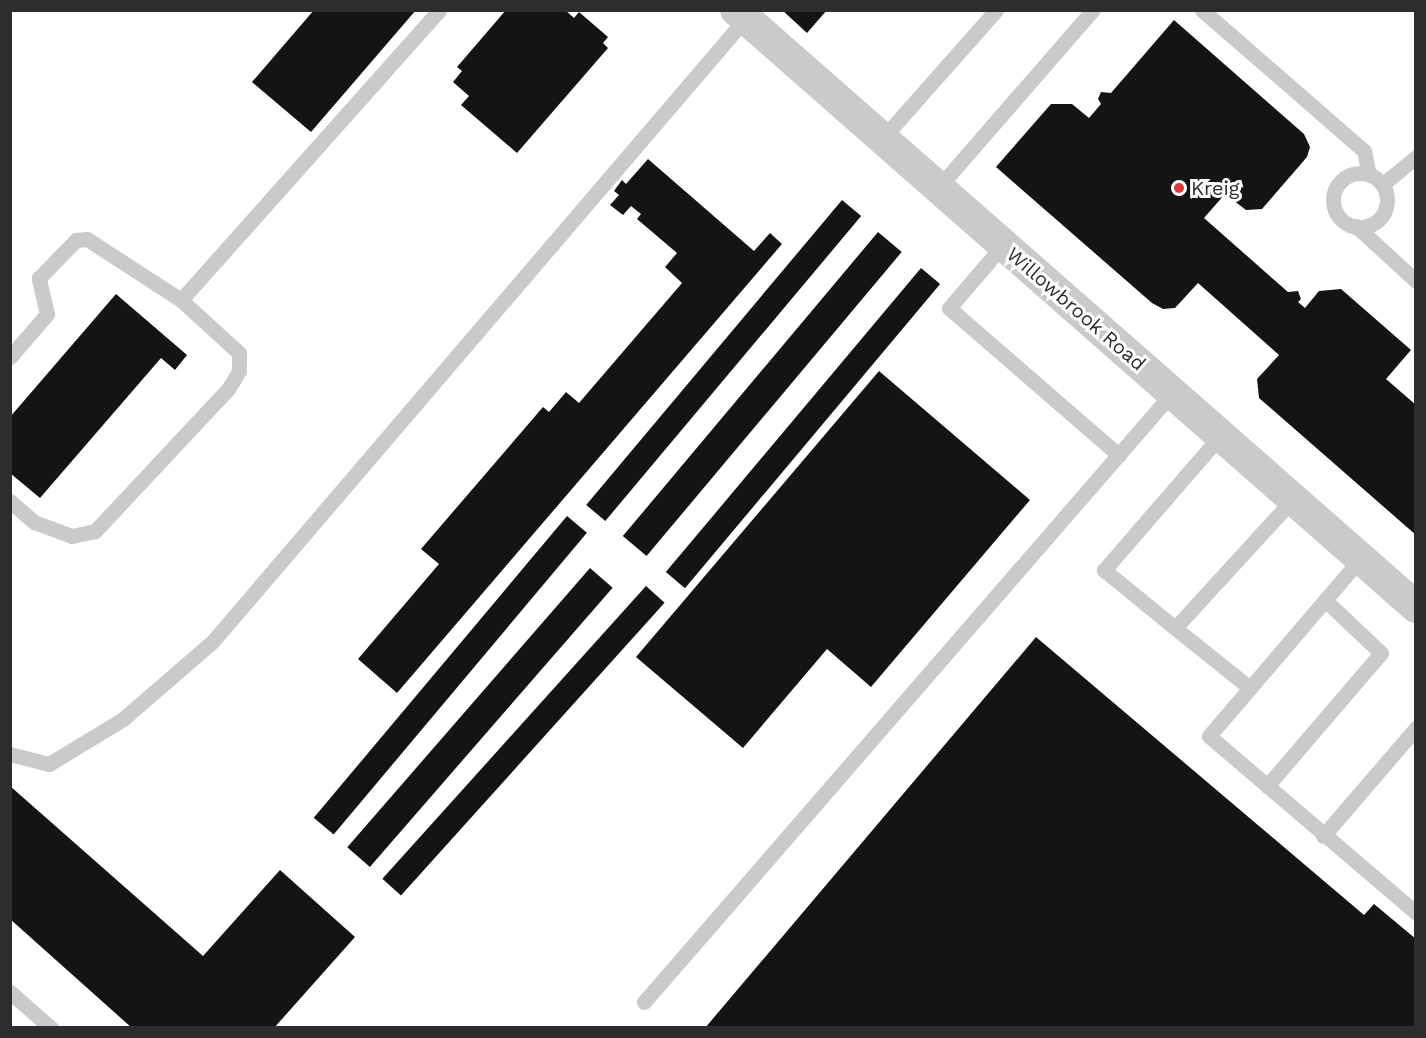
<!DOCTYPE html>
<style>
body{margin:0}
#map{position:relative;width:1426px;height:1038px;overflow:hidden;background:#fff;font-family:"Work Sans",sans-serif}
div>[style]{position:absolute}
.building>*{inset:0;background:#141414;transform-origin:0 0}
.lane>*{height:15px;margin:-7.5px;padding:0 7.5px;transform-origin:7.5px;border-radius:7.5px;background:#cacaca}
.lane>.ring{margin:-7.5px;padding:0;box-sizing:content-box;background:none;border:15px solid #cacaca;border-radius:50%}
.street>*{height:32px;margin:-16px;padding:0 16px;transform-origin:16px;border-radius:16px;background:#cacaca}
.dots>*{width:16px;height:16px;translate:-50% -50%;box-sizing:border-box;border:3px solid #fff;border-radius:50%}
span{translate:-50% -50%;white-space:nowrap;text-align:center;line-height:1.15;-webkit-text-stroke:6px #fff;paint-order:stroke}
.poi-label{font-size:20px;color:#2d2d2d}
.left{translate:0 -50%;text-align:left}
.street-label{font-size:20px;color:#2d2d2d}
.frame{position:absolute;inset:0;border:12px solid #2d2d2d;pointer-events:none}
</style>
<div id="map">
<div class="building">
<i style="clip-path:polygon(314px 10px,416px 10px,311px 132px,252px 82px)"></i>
<i style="clip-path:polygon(506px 10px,565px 10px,574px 18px,579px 12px,608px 37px,603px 43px,608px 48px,517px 153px,461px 105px,469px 96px,453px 82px,462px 71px,457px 67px)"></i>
<i style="clip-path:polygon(782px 10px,827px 10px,807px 33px)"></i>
<i style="clip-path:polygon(1174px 20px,1304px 134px,1310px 147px,1307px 157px,1262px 209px,1246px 210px,1225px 194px,1204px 218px,1288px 292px,1298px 291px,1301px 299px,1298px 302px,1305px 308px,1319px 291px,1341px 289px,1411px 350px,1386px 379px,1416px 405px,1416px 535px,1259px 398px,1257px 379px,1279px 355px,1198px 283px,1175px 308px,1163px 309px,1152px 303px,996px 167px,1051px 104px,1072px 104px,1089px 118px,1101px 104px,1098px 99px,1101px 92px,1111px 93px)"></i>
<i style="clip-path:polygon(648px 159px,754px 251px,770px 233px,782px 244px,397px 693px,358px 659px,439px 564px,421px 549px,543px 407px,549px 412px,566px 392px,579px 403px,682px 283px,665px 267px,677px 253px,637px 219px,641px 214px,631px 206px,623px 215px,610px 205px,619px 195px,614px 191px,622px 180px,626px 184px)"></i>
<i style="left:842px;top:200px;width:25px;height:398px;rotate:40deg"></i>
<i style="left:878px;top:232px;width:31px;height:397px;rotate:40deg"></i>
<i style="left:921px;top:268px;width:25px;height:397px;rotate:40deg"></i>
<i style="clip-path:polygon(116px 294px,187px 355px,175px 370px,161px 358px,40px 498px,10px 473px,10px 417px)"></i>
<i style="clip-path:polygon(879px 371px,1030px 500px,871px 687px,827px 649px,743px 748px,636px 657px)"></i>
<i style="left:567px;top:516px;width:26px;height:394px;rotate:40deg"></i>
<i style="left:590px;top:568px;width:30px;height:370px;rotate:41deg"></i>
<i style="left:646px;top:586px;width:25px;height:394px;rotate:42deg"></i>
<i style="clip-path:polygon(1036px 637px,1364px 915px,1374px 904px,1416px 939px,1416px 1028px,705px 1028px)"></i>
<i style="clip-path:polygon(10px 786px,203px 956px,280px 870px,355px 937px,274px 1028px,132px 1028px,10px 919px)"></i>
</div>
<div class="lane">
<i style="left:1202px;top:10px;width:215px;rotate:41deg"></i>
<i style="left:1364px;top:151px;width:24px;rotate:78deg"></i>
<i style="left:882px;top:139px;width:172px;rotate:-48.5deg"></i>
<i class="ring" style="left:1333px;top:173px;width:39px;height:39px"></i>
<i style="left:1383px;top:184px;width:43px;rotate:-39.3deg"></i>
<i style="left:938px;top:188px;width:236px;rotate:-49deg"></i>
<i style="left:1356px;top:226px;width:81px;rotate:42.5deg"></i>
<i style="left:1003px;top:245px;width:83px;rotate:130.6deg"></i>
<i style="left:949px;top:308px;width:225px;rotate:40.9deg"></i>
<i style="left:181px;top:300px;width:388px;rotate:-48.3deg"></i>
<i style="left:10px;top:357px;width:57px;rotate:-49.3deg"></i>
<i style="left:47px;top:314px;width:37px;rotate:-103deg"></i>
<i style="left:39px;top:278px;width:53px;rotate:-45.8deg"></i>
<i style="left:76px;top:240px;width:11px;rotate:-5deg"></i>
<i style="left:87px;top:239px;width:112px;rotate:33deg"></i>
<i style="left:181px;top:300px;width:79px;rotate:42.4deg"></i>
<i style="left:239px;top:353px;width:18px;rotate:90deg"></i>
<i style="left:239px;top:371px;width:21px;rotate:121deg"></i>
<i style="left:228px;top:389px;width:195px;rotate:133.1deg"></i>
<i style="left:95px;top:531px;width:24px;rotate:168deg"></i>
<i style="left:72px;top:536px;width:40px;rotate:-159.8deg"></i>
<i style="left:34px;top:522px;width:32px;rotate:-139deg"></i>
<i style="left:1221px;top:435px;width:179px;rotate:130.9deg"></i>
<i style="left:1104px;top:570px;width:92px;rotate:39.2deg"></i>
<i style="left:1175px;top:628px;width:175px;rotate:-47.5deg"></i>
<i style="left:1361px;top:558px;width:234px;rotate:130.5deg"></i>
<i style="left:1209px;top:736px;width:272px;rotate:40.5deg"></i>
<i style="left:1175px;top:628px;width:96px;rotate:38.7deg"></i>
<i style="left:10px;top:754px;width:40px;rotate:14.4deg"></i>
<i style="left:49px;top:764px;width:87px;rotate:-31.3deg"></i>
<i style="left:123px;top:719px;width:119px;rotate:-40.9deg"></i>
<i style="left:213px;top:641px;width:818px;rotate:-49.46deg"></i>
<i style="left:1267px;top:786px;width:175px;rotate:-49.4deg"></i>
<i style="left:1381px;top:653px;width:77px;rotate:-136.6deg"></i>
<i style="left:1323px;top:836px;width:143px;rotate:-49.3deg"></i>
<i style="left:10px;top:992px;width:55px;rotate:41.3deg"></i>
<i style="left:644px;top:1002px;width:806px;rotate:-49.07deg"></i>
</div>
<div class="street">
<i style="left:736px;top:10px;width:905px;rotate:41.28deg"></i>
</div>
<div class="dots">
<i style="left:1179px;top:188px;background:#da393e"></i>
</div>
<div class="poi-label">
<span class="left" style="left:1191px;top:188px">Kreig</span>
</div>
<div class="street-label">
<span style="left:1076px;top:309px;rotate:41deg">Willowbrook Road</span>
</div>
<div class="frame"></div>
</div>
